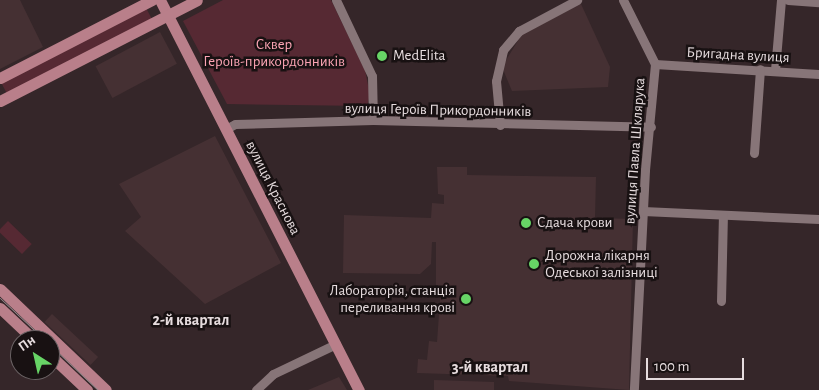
<!DOCTYPE html>
<meta charset="utf-8">
<style>
body{margin:0}
#map{position:relative;width:819px;height:390px;overflow:hidden;background:#352629;font-family:"Alegreya Sans",sans-serif}
div>[style]{position:absolute}
.built>*{inset:0;background:#453033;transform-origin:0 0}
.green>*{inset:0;background:#562933;transform-origin:0 0}
.minor>*{height:9px;margin:-4.5px;padding:0 4.5px;transform-origin:4.5px;border-radius:4.5px;background:#877578}
.major>*{height:11px;margin:-5.5px;padding:0 5.5px;transform-origin:5.5px;border-radius:5.5px;background:#b97f8a}
.tram>*{height:1px;margin:-0.5px;padding:0 0.5px;transform-origin:0.5px;border-radius:0.5px;background:#998c8f}
.dots>*{width:14px;height:14px;translate:-50% -50%;box-sizing:border-box;border:2px solid #181112;border-radius:50%}
span{translate:-50% -50%;white-space:nowrap;text-align:center;line-height:1.15;-webkit-text-stroke:5px #181112;paint-order:stroke}
.park-label{font-size:15px;color:#fca4b4}
.street-label{font-size:15px;color:#e6dcde}
.poi-label{font-size:15px;color:#e6dcde}
.left{translate:0 -50%;text-align:left}
.right{translate:-100% -50%;text-align:right}
.neighbourhood-label{font-size:16px;color:#e6dcde;font-weight:700}
.north{position:absolute;left:10px;top:330px;width:50px;height:50px;box-sizing:border-box;background:#181112;border:1px solid #6a6264;border-radius:50%;rotate:325deg;font-size:14px;font-weight:700;line-height:20px;text-align:center;color:#e6dcde}
.north::after{content:'';display:block;margin:auto;width:18px;height:22px;background:#67d466;clip-path:polygon(50% 0,100% 100%,50% 72%,0 100%)}
.scale{position:absolute;left:646px;top:358px;width:98px;height:22px;box-sizing:border-box;border:2px solid #e6dcde;border-top:0;padding-left:6px;font-size:15px;line-height:18px;white-space:nowrap;color:#e6dcde;-webkit-text-stroke:4px #181112;paint-order:stroke}
</style>
<div id="map">
<div class="built">
<i style="clip-path:polygon(0 0,20px 0,43px 47px,0 69px)"></i>
<i style="clip-path:polygon(581px 4px,610px 67px,608px 87px,512px 91px,502px 67px,522px 34px)"></i>
<i style="left:160px;top:32px;width:36px;height:73px;rotate:62deg"></i>
<i style="clip-path:polygon(215px 136px,281px 263px,205px 304px,125px 231px,141px 217px,119px 184px)"></i>
<i style="clip-path:polygon(437px 167px,467px 167px,467px 175px,596px 177px,595px 218px,633px 219px,629px 390px,509px 381px,508px 376px,417px 373px,418px 359px,427px 360px,429px 341px,437px 342px,441px 286px,436px 286px,436px 242px,432px 242px,431px 264px,420px 274px,343px 273px,344px 215px,431px 218px,432px 203px,444px 204px,444px 195px,438px 194px)"></i>
<i style="left:52px;top:314px;width:63px;height:11px;rotate:43deg"></i>
<i style="clip-path:polygon(339px 377px,347px 390px,308px 390px)"></i>
<i style="clip-path:polygon(434px 380px,494px 382px,494px 390px,434px 390px)"></i>
</div>
<div class="green">
<i style="clip-path:polygon(223px 0,331px 0,365px 70px,370px 95px,367px 106px,227px 104px,183px 21px)"></i>
<i style="left:145px;top:6px;width:15px;height:163px;rotate:62deg"></i>
<i style="left:8px;top:221px;width:33px;height:14px;rotate:44deg"></i>
</div>
<div class="minor">
<i style="left:336px;top:0;width:84px;rotate:64.7deg"></i>
<i style="left:372px;top:76px;width:44px;rotate:88.7deg"></i>
<i style="left:623px;top:0;width:72px;rotate:63.4deg"></i>
<i style="left:655px;top:64px;width:106px;rotate:95.4deg"></i>
<i style="left:645px;top:170px;width:220px;rotate:92.9deg"></i>
<i style="left:788px;top:0;width:31px;rotate:4deg"></i>
<i style="left:655px;top:64px;width:164px;rotate:3.5deg"></i>
<i style="left:775px;top:70px;width:70px;rotate:-85.1deg"></i>
<i style="left:500px;top:125px;width:44px;rotate:-95.2deg"></i>
<i style="left:496px;top:81px;width:32px;rotate:-77deg"></i>
<i style="left:503px;top:50px;width:25px;rotate:-50deg"></i>
<i style="left:519px;top:31px;width:66px;rotate:-28.1deg"></i>
<i style="left:226px;top:129px;width:10px;rotate:-29deg"></i>
<i style="left:235px;top:124px;width:138px;rotate:-1.7deg"></i>
<i style="left:373px;top:120px;width:278px;rotate:1.4deg"></i>
<i style="left:754px;top:153px;width:84px;rotate:-85.9deg"></i>
<i style="left:643px;top:211px;width:176px;rotate:2.6deg"></i>
<i style="left:721px;top:301px;width:86px;rotate:-88.7deg"></i>
<i style="left:256px;top:390px;width:23px;rotate:-43deg"></i>
<i style="left:273px;top:374px;width:70px;rotate:-25.5deg"></i>
</div>
<div class="major">
<i style="left:160px;top:0;width:438px;rotate:63deg"></i>
<i style="left:0;top:78px;width:171px;rotate:-27.2deg"></i>
<i style="left:0;top:101px;width:221px;rotate:-27.1deg"></i>
<i style="left:0;top:289px;width:146px;rotate:43.6deg"></i>
<i style="left:0;top:308px;width:47px;rotate:43.3deg"></i>
<i style="left:50px;top:355px;width:51px;rotate:43.4deg"></i>
</div>
<div class="tram">
<i style="left:0;top:298px;width:62px;rotate:43deg"></i>
<i style="left:50px;top:345px;width:66px;rotate:43.2deg"></i>
</div>
<div class="dots">
<i style="left:382px;top:56px;background:#67d466"></i>
<i style="left:526px;top:223px;background:#67d466"></i>
<i style="left:534px;top:264px;background:#67d466"></i>
<i style="left:466px;top:299px;background:#67d466"></i>
</div>
<div class="park-label">
<span style="left:274px;top:53px">Сквер<br>Героїв-прикордонників</span>
</div>
<div class="street-label">
<span style="left:738px;top:55px;rotate:3deg">Бригадна вулиця</span>
<span style="left:438px;top:110px;rotate:1deg">вулиця Героїв Прикордонників</span>
<span style="left:635px;top:151px;rotate:-86deg">вулиця Павла Шклярука</span>
<span style="left:273px;top:188px;rotate:63deg">вулиця Краснова</span>
</div>
<div class="poi-label">
<span class="left" style="left:393px;top:56px">MedElita</span>
<span class="left" style="left:537px;top:223px">Сдача крови</span>
<span class="left" style="left:545px;top:264px">Дорожна лікарня<br>Одеської залізниці</span>
<span class="right" style="left:455px;top:299px">Лабораторія, станція<br>переливання крові</span>
</div>
<div class="neighbourhood-label">
<span style="left:191px;top:320px">2-й квартал</span>
<span style="left:490px;top:367px">3-й квартал</span>
</div>
<div class="north">Пн</div>
<div class="scale">100 m</div>
</div>
